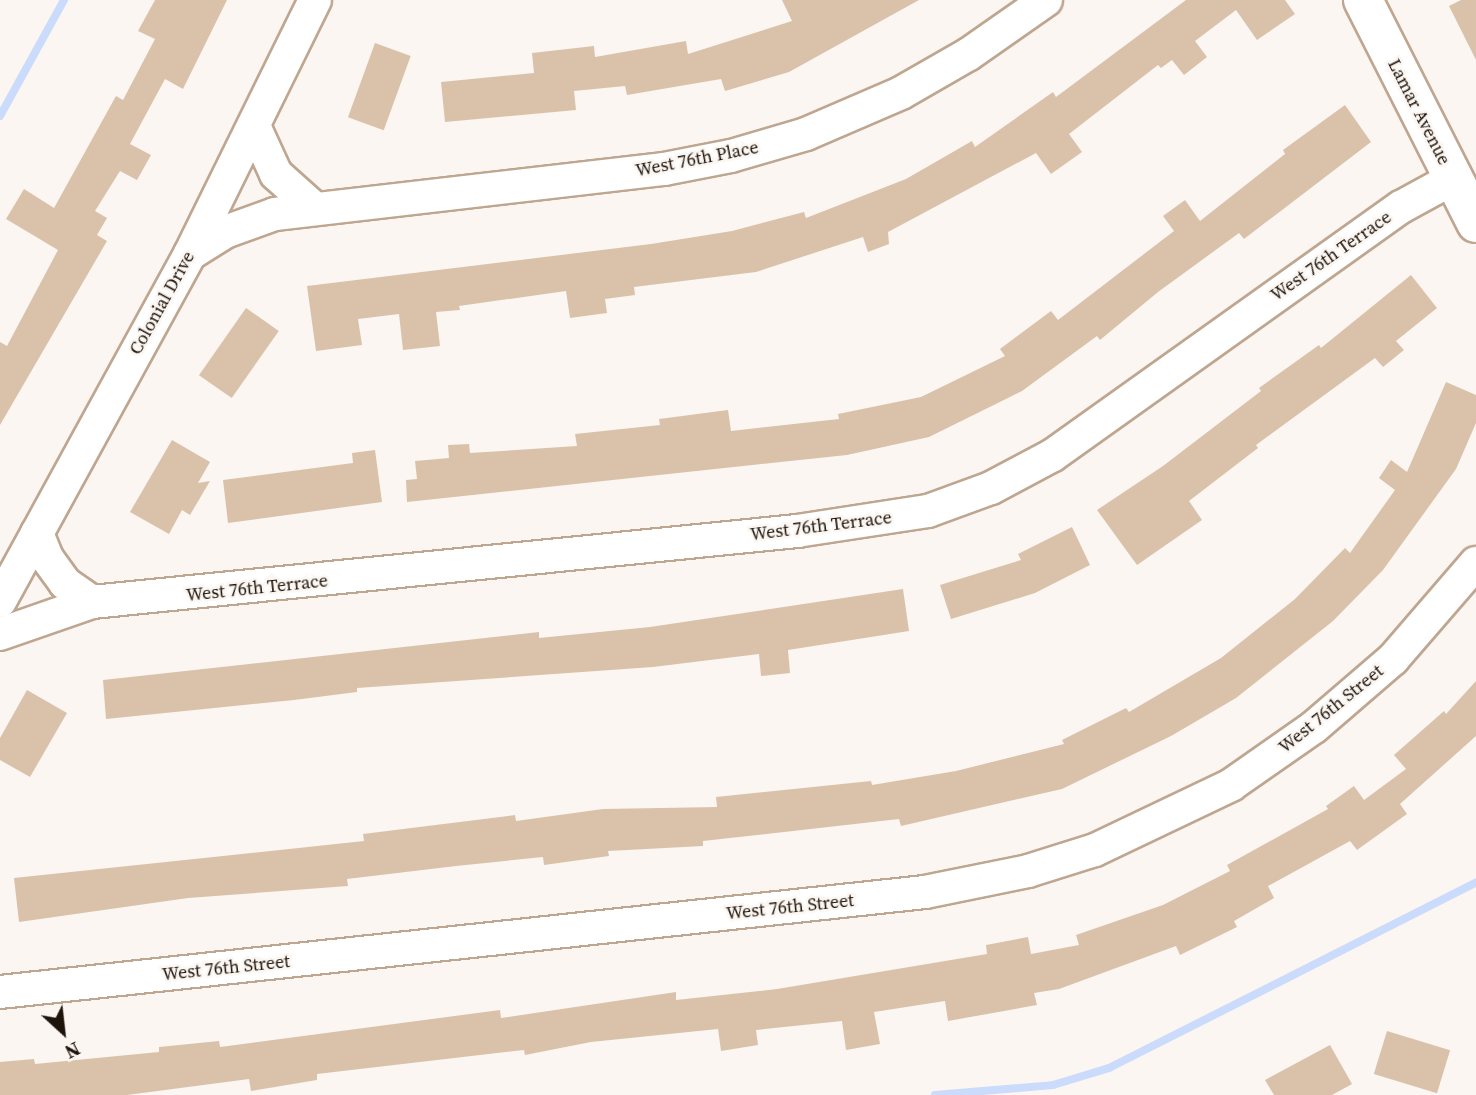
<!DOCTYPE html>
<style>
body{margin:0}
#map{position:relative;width:1476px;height:1095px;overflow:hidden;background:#fbf6f1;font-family:"Source Serif 4",serif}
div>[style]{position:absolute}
.stream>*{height:8px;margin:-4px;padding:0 4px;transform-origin:4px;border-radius:4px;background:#cbdbfb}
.building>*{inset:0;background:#dac2aa;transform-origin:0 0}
.roads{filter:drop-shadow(2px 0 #bea690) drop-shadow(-2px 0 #bea690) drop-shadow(0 2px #bea690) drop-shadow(0 -2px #bea690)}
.street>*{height:32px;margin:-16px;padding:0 16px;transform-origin:16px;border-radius:16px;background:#fff}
.secondary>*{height:38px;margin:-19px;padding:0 19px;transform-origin:19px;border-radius:19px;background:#fff}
span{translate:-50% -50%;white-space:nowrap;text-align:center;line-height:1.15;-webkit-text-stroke:5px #fbf6f1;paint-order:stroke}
.street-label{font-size:18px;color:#1d140c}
.north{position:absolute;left:28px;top:997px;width:70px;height:70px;-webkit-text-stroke:5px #fbf6f1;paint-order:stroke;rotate:153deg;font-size:19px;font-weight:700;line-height:28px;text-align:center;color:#1d140c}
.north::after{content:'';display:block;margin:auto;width:24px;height:32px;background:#1d140c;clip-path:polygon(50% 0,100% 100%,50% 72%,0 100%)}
</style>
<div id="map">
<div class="stream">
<i style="left:0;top:116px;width:132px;rotate:-61.1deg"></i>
<i style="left:935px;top:1095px;width:118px;rotate:-4.8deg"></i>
<i style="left:1053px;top:1085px;width:59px;rotate:-16.9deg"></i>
<i style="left:1109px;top:1068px;width:411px;rotate:-26.8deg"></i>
</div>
<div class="building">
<i style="clip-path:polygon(155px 0,227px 0,183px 89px,165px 79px,130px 144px,151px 155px,137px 180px,120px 171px,95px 211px,107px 218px,97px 235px,107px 241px,0 425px,0 342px,7px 346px,58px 250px,6px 219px,24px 189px,54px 208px,116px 96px,123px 100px,155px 39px,138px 31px)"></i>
<i style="clip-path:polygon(782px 0,919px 0,789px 72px,725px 91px,721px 79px,627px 95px,625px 86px,574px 91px,576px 110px,445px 122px,441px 82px,534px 73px,532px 53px,594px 46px,595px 57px,686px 41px,688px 54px,792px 21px)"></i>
<i style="clip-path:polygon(1186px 0,1285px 0,1295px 14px,1257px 40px,1236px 10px,1195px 41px,1207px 57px,1184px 75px,1172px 60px,1161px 68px,1158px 65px,1069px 134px,1082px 152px,1051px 174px,1036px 153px,888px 232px,889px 244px,868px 252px,863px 237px,756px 272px,634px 287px,635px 295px,605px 299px,607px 313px,570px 318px,566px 291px,459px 306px,460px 310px,436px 312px,440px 346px,403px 350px,399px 314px,358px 319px,362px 345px,316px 351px,307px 286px,651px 244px,732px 231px,804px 212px,806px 218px,906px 179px,972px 141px,975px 147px,1053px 92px,1056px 97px)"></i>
<i style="clip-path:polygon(1461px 0,1476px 0,1476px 60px,1449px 6px)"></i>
<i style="left:375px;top:43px;width:38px;height:79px;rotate:20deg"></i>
<i style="clip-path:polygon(1345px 105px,1371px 142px,1244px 239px,1239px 233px,1158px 292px,1100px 340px,1097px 336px,1022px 391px,929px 437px,847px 455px,407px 502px,406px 480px,417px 479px,415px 461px,449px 458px,448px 445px,469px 444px,470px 453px,577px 446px,575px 434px,660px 425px,659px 419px,728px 410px,731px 431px,839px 419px,838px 414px,921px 397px,1005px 356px,1000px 349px,1051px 311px,1058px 320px,1174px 231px,1163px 216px,1185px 200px,1200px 221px,1285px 154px,1283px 150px)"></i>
<i style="clip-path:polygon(1411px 275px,1437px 308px,1396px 341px,1404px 350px,1383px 367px,1375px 358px,1256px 445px,1258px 448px,1189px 501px,1202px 520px,1137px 565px,1097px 510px,1163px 466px,1261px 391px,1259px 388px,1319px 345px,1321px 348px)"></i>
<i style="left:246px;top:308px;width:40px;height:82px;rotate:35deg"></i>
<i style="clip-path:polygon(1446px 382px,1476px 395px,1476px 423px,1456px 469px,1383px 570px,1333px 621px,1236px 698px,1171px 736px,1062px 789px,901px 826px,899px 819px,703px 841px,703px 846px,608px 851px,609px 856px,544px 865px,543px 857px,456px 866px,347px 879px,348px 886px,188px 898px,19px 922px,14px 878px,364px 841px,363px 834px,515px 815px,516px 821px,603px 809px,717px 807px,716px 797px,871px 781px,872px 785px,956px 771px,1064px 744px,1062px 740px,1126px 708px,1129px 712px,1221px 658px,1295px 599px,1345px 548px,1350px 553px,1395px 490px,1379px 478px,1391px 460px,1407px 472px)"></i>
<i style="clip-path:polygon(172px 440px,210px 462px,198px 483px,210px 481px,190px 515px,182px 510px,169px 534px,130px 512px)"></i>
<i style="clip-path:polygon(375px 450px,382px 502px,228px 523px,223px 480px,353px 463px,352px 453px)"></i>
<i style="clip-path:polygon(1072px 527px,1090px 565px,1035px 593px,951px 619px,940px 585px,1021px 560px,1018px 554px)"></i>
<i style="clip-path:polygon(903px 589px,909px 631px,788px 650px,790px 673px,761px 676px,759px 654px,653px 667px,357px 688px,357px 692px,294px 700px,106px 719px,103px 680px,539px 632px,539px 638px,650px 627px)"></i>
<i style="clip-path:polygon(1476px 681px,1476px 736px,1400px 804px,1407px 814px,1357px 850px,1350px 841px,1268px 886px,1274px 898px,1234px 921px,1237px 927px,1180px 955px,1176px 946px,1059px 989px,1034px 993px,1037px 1005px,948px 1021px,945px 1001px,874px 1012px,880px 1044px,846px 1050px,842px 1021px,756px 1030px,758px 1045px,721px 1051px,718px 1029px,591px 1042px,525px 1055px,524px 1050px,317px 1074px,317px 1080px,251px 1091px,249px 1079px,127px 1095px,0 1095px,0 1062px,34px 1059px,35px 1064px,159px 1052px,159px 1047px,219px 1041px,220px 1047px,500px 1010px,501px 1018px,676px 992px,676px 1000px,777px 989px,987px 954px,986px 945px,1028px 937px,1031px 954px,1079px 945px,1076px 935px,1163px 905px,1230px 871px,1227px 865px,1328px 809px,1326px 806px,1354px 786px,1364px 800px,1406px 769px,1394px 755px,1444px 711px,1446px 714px)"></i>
<i style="clip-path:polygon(27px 690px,67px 713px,30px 777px,0 760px,0 738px)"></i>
<i style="left:1387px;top:1031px;width:66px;height:45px;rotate:17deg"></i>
<i style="clip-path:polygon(1330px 1045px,1352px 1084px,1332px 1095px,1274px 1095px,1265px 1080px)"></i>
</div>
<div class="roads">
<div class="street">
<i style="left:254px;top:126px;width:53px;rotate:65.4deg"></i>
<i style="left:276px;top:174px;width:51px;rotate:41.8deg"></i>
<i style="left:190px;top:254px;width:41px;rotate:-32.2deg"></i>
<i style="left:225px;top:232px;width:53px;rotate:-19.8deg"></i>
<i style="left:275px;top:214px;width:392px;rotate:-6.6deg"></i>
<i style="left:664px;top:169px;width:68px;rotate:-11deg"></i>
<i style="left:731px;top:156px;width:78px;rotate:-16.3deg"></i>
<i style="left:806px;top:134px;width:103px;rotate:-23.3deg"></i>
<i style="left:901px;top:93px;width:78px;rotate:-29.8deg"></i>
<i style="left:969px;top:54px;width:94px;rotate:-35deg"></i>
<i style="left:37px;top:533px;width:27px;rotate:68deg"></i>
<i style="left:47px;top:558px;width:31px;rotate:54deg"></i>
<i style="left:65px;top:583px;width:33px;rotate:35deg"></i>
<i style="left:0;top:601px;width:396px;rotate:-61.3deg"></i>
<i style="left:190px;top:254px;width:283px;rotate:-63.8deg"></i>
<i style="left:0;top:634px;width:97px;rotate:-19.2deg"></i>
<i style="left:92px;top:602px;width:709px;rotate:-5.75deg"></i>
<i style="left:797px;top:531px;width:133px;rotate:-8.7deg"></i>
<i style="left:928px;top:511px;width:67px;rotate:-20.1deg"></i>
<i style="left:991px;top:488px;width:70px;rotate:-28deg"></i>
<i style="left:1053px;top:455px;width:427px;rotate:-35.5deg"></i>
<i style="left:1401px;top:207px;width:60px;rotate:-28.7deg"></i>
<i style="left:0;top:992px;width:930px;rotate:-6.17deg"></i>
<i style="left:925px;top:892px;width:105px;rotate:-11.5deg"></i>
<i style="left:1028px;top:871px;width:70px;rotate:-17.4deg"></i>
<i style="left:1095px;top:850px;width:151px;rotate:-25.5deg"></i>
<i style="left:1231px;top:785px;width:101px;rotate:-34.9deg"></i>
<i style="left:1314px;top:727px;width:104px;rotate:-40.7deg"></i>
<i style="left:1393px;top:659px;width:127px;rotate:-49.2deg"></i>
</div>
<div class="secondary">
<i style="left:1363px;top:0;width:250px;rotate:63.1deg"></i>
</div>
</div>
<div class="street-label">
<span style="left:1419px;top:112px;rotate:63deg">Lamar Avenue</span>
<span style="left:697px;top:159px;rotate:-11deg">West 76th Place</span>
<span style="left:1331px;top:256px;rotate:-35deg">West 76th Terrace</span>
<span style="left:162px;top:303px;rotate:-61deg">Colonial Drive</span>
<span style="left:821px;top:526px;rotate:-7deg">West 76th Terrace</span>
<span style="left:257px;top:588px;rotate:-6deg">West 76th Terrace</span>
<span style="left:1331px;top:709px;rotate:-39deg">West 76th Street</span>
<span style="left:790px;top:907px;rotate:-6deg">West 76th Street</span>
<span style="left:226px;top:968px;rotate:-6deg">West 76th Street</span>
</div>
<div class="north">N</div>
</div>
